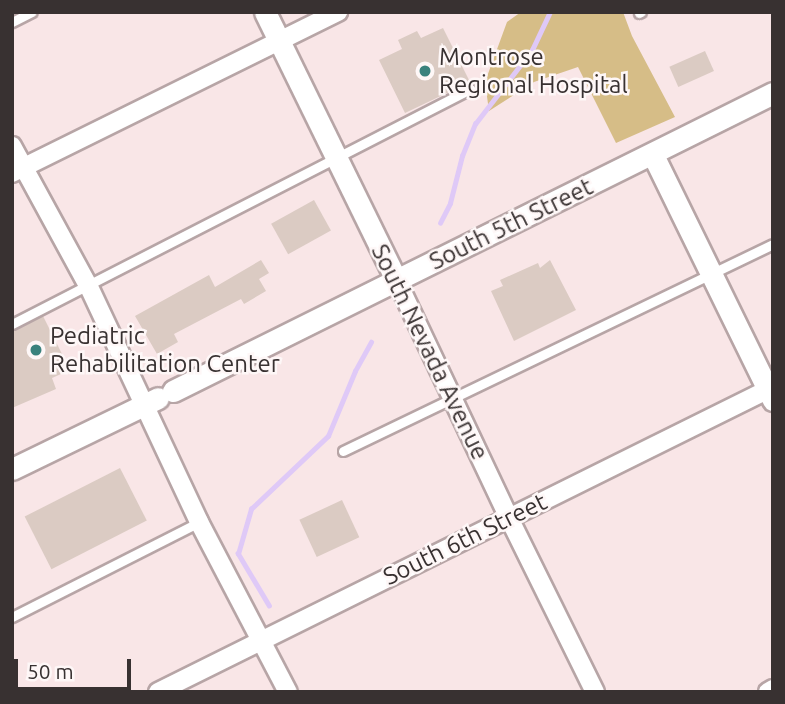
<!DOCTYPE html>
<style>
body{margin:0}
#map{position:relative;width:785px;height:704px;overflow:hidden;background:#f9e6e7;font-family:Ubuntu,sans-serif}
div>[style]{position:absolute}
.green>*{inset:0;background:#d6bd87}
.stream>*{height:4.5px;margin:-2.25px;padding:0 2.25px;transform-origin:2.25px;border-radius:2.25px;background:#dfc9f7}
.building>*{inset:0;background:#dbcbc3;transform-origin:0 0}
.roads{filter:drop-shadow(2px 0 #b7a5a6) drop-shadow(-2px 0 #b7a5a6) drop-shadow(0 2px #b7a5a6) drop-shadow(0 -2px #b7a5a6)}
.service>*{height:9px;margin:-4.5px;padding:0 4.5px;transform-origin:4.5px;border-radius:4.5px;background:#fff}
.minor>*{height:18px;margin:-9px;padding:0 9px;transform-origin:9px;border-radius:9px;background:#fff}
.tertiary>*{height:21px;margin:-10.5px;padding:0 10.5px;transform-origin:10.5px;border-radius:10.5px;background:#fff}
.dots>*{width:19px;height:19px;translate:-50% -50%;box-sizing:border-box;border:4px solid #fef7f7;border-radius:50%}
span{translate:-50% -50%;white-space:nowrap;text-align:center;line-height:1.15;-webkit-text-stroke:5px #fef7f7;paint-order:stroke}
.poi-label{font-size:24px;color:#383131}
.left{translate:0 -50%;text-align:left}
.street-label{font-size:24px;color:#383131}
.frame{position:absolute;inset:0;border:14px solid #383131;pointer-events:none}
.scale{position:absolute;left:14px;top:659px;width:117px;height:32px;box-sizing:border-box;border:4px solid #383131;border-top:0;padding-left:9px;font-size:21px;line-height:24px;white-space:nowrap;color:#383131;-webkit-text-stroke:5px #fef7f7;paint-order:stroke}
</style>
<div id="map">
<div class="green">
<i style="clip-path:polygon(521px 12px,623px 12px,632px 36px,675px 117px,616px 143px,578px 67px,534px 82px,489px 111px,485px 82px,507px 22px)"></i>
</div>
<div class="stream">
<i style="left:440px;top:223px;width:22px;rotate:-63deg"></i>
<i style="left:450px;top:203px;width:49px;rotate:-75.7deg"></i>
<i style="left:462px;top:156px;width:35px;rotate:-68deg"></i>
<i style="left:475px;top:124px;width:93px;rotate:-52.4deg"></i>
<i style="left:532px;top:50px;width:42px;rotate:-64.7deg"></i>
<i style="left:269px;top:606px;width:61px;rotate:-120.8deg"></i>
<i style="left:238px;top:554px;width:47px;rotate:-73.9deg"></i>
<i style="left:251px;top:509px;width:106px;rotate:-43.5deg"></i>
<i style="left:328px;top:436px;width:70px;rotate:-67.4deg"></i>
<i style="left:355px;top:371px;width:33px;rotate:-61deg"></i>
</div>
<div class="building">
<i style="clip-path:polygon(443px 28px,470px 82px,405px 113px,379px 60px,402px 49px,398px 40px,417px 31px,421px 38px)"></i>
<i style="left:705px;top:51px;width:22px;height:39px;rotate:66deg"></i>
<i style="left:314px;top:200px;width:35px;height:49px;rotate:61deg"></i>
<i style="clip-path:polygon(261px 260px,269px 273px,259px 279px,266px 291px,244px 304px,241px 299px,174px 334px,178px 342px,157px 354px,135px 316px,209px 275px,215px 287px)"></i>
<i style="clip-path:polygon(550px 260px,576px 310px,514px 341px,491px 291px,503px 286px,500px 280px,538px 263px,540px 268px)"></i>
<i style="clip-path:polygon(43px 316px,70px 370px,52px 378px,56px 389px,12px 408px,12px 332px)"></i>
<i style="left:120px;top:468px;width:59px;height:107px;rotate:63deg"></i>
<i style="left:342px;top:500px;width:41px;height:47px;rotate:65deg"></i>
</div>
<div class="roads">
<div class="service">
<i style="left:639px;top:13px;width:2px;rotate:-27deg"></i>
<i style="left:12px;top:22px;width:22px;rotate:-27deg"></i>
<i style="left:12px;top:324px;width:515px;rotate:-27.16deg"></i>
<i style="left:343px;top:451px;width:477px;rotate:-25.7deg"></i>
<i style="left:12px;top:617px;width:210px;rotate:-26.9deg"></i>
</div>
<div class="minor">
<i style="left:12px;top:146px;width:161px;rotate:61.4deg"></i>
<i style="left:89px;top:287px;width:259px;rotate:64.9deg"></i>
<i style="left:199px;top:522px;width:192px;rotate:62.4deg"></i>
<i style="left:12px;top:173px;width:364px;rotate:-26.3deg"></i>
<i style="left:396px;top:279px;width:264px;rotate:64.7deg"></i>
<i style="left:509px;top:518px;width:194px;rotate:63.7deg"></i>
<i style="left:158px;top:692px;width:686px;rotate:-26.38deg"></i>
<i style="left:768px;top:692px;width:6px;rotate:-31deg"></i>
</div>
<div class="tertiary">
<i style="left:265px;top:12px;width:297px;rotate:63.9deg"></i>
<i style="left:653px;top:155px;width:273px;rotate:63.9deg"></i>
<i style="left:173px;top:391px;width:670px;rotate:-26.41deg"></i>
<i style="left:12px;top:469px;width:162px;rotate:-25.9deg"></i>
</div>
</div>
<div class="dots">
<i style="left:425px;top:71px;background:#3a827d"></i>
<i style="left:36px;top:350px;background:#3a827d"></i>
</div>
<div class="poi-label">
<span class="left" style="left:439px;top:71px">Montrose<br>Regional Hospital</span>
<span class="left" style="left:50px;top:350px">Pediatric<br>Rehabilitation Center</span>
</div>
<div class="street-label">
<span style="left:511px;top:224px;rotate:-26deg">South 5th Street</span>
<span style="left:430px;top:352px;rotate:64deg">South Nevada Avenue</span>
<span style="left:465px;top:539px;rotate:-26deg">South 6th Street</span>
</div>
<div class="frame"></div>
<div class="scale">50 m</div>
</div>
